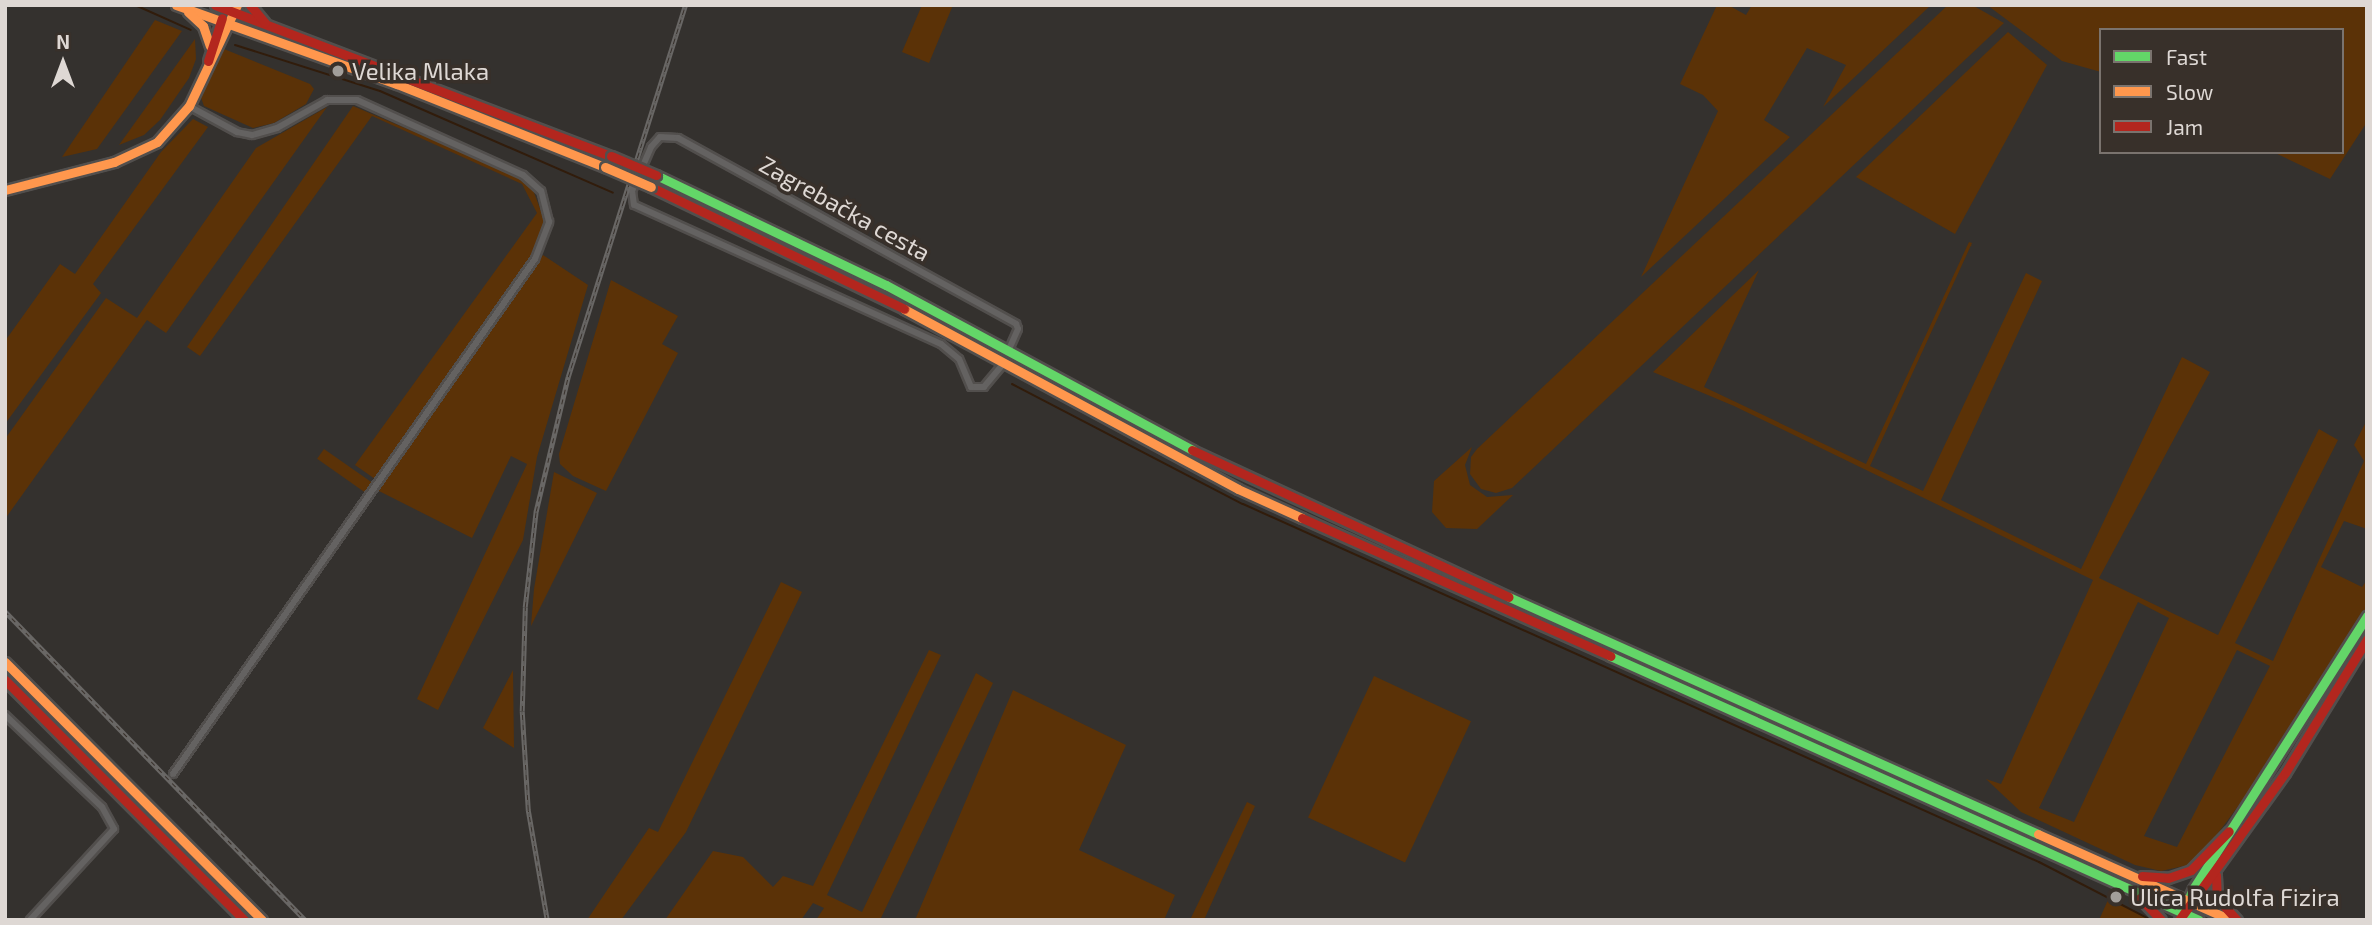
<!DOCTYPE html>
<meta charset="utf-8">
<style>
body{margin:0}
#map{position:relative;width:2372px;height:925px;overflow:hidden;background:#34312e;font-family:"Exo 2",sans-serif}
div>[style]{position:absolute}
.green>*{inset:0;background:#5b3207;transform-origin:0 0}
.stream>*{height:2px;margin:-1px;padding:0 1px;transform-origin:1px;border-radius:1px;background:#311c0b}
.roads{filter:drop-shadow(2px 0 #524f4d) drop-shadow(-2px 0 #524f4d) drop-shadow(0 2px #524f4d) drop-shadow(0 -2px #524f4d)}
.street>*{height:6px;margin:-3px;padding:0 3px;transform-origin:3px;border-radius:3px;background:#646261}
.fast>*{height:9px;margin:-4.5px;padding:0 4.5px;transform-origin:4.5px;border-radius:4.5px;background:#63d668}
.slow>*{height:9px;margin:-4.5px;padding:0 4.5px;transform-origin:4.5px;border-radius:4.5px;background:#ff974d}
.jam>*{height:9px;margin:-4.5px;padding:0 4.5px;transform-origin:4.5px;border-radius:4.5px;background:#b3261e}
.rail>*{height:4.5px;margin-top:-2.25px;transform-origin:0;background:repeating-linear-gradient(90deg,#38302a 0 5px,#696765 0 10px);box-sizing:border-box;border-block:2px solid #696765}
.bridges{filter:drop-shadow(2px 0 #524f4d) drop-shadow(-2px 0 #524f4d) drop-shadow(0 2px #524f4d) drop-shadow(0 -2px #524f4d)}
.slow-bridge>*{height:9px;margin:-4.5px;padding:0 4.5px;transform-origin:4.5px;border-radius:4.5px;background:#ff974d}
.jam-bridge>*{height:9px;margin:-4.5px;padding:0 4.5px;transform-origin:4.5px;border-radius:4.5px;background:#b3261e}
.dots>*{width:19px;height:19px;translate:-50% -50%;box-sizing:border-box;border:4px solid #38302a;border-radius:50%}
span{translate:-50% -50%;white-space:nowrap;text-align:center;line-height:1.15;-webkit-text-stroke:7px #38302a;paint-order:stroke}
.poi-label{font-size:24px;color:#ded8d4}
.left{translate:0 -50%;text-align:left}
.street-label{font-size:24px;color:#ded8d4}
.frame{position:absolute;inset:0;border:7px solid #ded8d4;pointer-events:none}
.legend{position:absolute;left:2099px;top:28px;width:245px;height:126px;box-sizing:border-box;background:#38302a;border:2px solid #7a736e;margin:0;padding:9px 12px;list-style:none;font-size:21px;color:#ded8d4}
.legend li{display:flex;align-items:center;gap:14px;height:35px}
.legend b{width:35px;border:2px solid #7a736e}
.north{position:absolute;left:28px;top:28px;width:70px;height:70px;-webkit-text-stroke:5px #38302a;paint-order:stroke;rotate:0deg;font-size:19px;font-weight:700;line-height:28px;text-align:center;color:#ded8d4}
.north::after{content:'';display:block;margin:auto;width:24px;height:32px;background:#ded8d4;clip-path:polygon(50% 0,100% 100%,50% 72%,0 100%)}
</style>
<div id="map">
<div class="green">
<i style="clip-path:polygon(922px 5px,953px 5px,929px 63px,902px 52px)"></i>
<i style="clip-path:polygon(1717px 5px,1728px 5px,1746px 15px,1752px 5px,1931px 5px,1823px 107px,1846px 65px,1807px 48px,1764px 120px,1790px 137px,1641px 277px,1718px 111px,1703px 95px,1680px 84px)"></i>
<i style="clip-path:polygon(1948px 5px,1972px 5px,2004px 23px,1512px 488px,1496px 493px,1481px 489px,1470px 474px,1471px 457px,1477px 449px)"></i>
<i style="clip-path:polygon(1987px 5px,2367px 5px,2367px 122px,2330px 179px,2273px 152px,2342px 152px,2342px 30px,2101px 30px,2101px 72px,2062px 61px)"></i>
<i style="clip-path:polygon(155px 20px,182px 31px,97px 149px,62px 157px)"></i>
<i style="clip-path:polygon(2008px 32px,2047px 65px,1955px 234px,1856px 177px)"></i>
<i style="clip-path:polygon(195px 39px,196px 59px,189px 78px,160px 120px,144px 135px,119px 145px)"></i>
<i style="clip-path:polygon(224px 49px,310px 84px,314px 89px,306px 104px,274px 123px,253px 128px,204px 106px,200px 95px)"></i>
<i style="clip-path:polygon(353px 106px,511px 173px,533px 190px,544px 219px,543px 231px,531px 256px,375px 479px,355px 465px,537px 213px,522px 184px,372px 116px,200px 356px,187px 347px)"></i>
<i style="clip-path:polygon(327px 107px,166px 333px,147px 320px,5px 519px,5px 439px,106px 298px,137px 318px,256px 148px)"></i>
<i style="clip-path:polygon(193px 119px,208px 127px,93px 284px,101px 293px,5px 424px,5px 341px,60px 264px,75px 274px,161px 152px)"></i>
<i style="clip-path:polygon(evenodd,1969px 242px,1972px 243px,1870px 466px,1923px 491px,2026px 273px,2042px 281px,1941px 500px,2081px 569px,2182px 357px,2210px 372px,2099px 578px,2218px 635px,2319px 429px,2338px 440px,2235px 643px,2273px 661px,2364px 461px,2354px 445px,2367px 420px,2367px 529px,2344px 521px,2321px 567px,2362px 587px,2367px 580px,2367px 607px,2271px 762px,2207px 848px,2188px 865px,2161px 871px,2135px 865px,2021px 812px,1986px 779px,2001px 784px,2093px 580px,1734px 406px,1653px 372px,1759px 270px,1704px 387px,1866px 464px,1969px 242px,2138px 602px,2169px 618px,2074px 822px,2039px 808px,2138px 602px,1969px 242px,2237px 650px,2270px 666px,2177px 847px,2144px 836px,2237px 650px)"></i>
<i style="clip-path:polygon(543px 255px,588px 285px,537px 457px,523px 540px,438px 710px,417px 699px,527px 464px,511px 456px,472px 538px,377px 490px)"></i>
<i style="clip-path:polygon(611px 280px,678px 316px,662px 344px,678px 353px,606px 491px,573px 476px,560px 464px,559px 454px)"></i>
<i style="clip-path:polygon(1472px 447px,1465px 465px,1470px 485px,1487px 497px,1513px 495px,1477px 529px,1446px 528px,1432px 512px,1434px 481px)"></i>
<i style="left:324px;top:449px;width:59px;height:12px;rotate:35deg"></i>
<i style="clip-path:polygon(554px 472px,597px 493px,531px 626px,534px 589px)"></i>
<i style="clip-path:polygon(781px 582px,802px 592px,686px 832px,621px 920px,587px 920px,649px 828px,658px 832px)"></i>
<i style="clip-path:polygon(929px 650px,941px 655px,827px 895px,862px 912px,976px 673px,993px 683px,880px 920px,816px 920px,824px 908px,813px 903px,801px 920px,665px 920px,713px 851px,743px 857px,773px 887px,783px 876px,813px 886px)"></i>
<i style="clip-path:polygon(513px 670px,514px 748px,483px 728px)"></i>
<i style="left:1374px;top:676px;width:107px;height:156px;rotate:25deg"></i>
<i style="clip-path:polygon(1013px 690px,1126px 745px,1079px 850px,1175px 895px,1164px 920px,915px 920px)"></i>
<i style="clip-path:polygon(1247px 802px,1255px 806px,1204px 920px,1190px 920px)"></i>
<i style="clip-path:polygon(2108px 900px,2143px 915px,2149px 920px,2099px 920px)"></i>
</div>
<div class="stream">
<i style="left:135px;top:5px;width:61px;rotate:24.1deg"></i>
<i style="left:235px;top:45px;width:152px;rotate:17.6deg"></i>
<i style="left:380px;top:91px;width:254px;rotate:23.6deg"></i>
<i style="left:1012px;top:384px;width:260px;rotate:27.5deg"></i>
<i style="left:1243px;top:504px;width:873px;rotate:24.22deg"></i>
<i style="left:2039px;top:862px;width:126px;rotate:27.4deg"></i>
</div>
<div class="roads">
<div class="street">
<i style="left:1004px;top:363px;width:31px;rotate:130deg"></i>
<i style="left:984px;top:387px;width:13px;rotate:180deg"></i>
<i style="left:971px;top:387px;width:30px;rotate:-113deg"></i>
<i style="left:959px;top:359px;width:23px;rotate:-140deg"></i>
<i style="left:941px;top:344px;width:337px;rotate:-155.6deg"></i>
<i style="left:634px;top:205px;width:14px;rotate:-98deg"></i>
<i style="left:632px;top:191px;width:48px;rotate:-66.6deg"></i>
<i style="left:651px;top:147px;width:13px;rotate:-48deg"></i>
<i style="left:660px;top:137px;width:18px;rotate:3deg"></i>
<i style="left:678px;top:138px;width:386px;rotate:28.8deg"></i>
<i style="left:1016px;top:324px;width:5px;rotate:68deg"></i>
<i style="left:1018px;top:329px;width:24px;rotate:114deg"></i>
<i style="left:5px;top:715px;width:134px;rotate:43.5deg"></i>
<i style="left:102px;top:807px;width:25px;rotate:61deg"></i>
<i style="left:114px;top:829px;width:124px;rotate:132.7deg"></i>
<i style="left:173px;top:774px;width:629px;rotate:-54.9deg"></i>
<i style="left:535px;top:259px;width:40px;rotate:-69deg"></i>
<i style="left:549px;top:222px;width:32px;rotate:-104deg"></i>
<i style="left:541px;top:191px;width:24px;rotate:-138deg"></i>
<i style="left:523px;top:175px;width:182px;rotate:-155.7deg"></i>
<i style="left:357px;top:100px;width:30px;rotate:180deg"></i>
<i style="left:327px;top:100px;width:57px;rotate:150.8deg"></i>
<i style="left:277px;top:128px;width:26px;rotate:164deg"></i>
<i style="left:252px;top:135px;width:15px;rotate:-169deg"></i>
<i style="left:237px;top:132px;width:55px;rotate:-151.6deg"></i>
</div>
<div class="fast">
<i style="left:656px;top:175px;width:255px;rotate:25.6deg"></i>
<i style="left:886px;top:285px;width:348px;rotate:28.3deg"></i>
<i style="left:1509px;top:597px;width:580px;rotate:24.13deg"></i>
<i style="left:1610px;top:656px;width:645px;rotate:24.14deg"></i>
<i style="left:2183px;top:912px;width:25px;rotate:-67deg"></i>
<i style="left:2193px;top:889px;width:324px;rotate:-57.5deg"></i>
</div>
<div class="slow">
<i style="left:176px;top:5px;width:235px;rotate:19.7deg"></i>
<i style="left:397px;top:84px;width:224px;rotate:21.8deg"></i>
<i style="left:188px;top:12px;width:21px;rotate:43deg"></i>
<i style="left:203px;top:26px;width:21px;rotate:71deg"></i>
<i style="left:5px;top:190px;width:113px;rotate:-14.4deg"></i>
<i style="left:114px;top:162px;width:47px;rotate:-24.9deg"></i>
<i style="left:157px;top:142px;width:48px;rotate:-48.4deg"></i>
<i style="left:189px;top:106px;width:112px;rotate:-64.6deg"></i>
<i style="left:904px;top:309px;width:379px;rotate:28.3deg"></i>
<i style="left:1238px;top:489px;width:70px;rotate:24.4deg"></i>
<i style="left:5px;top:662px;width:364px;rotate:45.1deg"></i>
<i style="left:2038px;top:834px;width:211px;rotate:24deg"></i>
</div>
<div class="jam">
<i style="left:215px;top:5px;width:424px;rotate:20.9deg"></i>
<i style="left:250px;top:5px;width:23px;rotate:50deg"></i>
<i style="left:208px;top:61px;width:45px;rotate:-72deg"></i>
<i style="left:651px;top:187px;width:281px;rotate:25.7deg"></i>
<i style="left:1192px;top:450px;width:349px;rotate:24.9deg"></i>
<i style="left:1302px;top:518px;width:338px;rotate:24.1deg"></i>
<i style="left:5px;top:680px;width:339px;rotate:45.1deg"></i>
<i style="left:2216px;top:875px;width:23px;rotate:88deg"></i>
<i style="left:2217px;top:898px;width:30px;rotate:48deg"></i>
<i style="left:2142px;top:876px;width:26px;rotate:4deg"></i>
<i style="left:2168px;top:878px;width:24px;rotate:-19deg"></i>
<i style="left:2191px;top:870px;width:54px;rotate:-45.7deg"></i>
<i style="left:2140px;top:898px;width:30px;rotate:46deg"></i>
<i style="left:2179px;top:920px;width:181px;rotate:-54.2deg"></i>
<i style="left:2285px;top:773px;width:157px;rotate:-58.5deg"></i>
</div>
</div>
<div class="rail">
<i style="left:5px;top:611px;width:431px;rotate:45.8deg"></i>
<i style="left:547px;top:920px;width:112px;rotate:-99.8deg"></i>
<i style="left:528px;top:810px;width:99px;rotate:-93.5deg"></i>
<i style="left:522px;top:711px;width:104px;rotate:-88.3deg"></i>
<i style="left:525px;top:607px;width:97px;rotate:-83.5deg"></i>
<i style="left:536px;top:511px;width:138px;rotate:-76.6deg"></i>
<i style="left:568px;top:377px;width:390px;rotate:-72.5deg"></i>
</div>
<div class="bridges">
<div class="slow-bridge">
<i style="left:605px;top:167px;width:50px;rotate:23.5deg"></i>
</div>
<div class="jam-bridge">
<i style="left:611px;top:156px;width:49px;rotate:22.9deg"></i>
</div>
</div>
<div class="dots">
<i style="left:338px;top:71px;background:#a29e9a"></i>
<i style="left:2116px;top:897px;background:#a29e9a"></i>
</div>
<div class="poi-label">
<span class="left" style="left:352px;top:71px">Velika Mlaka</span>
<span class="left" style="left:2130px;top:897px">Ulica Rudolfa Fizira</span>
</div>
<div class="street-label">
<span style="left:845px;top:208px;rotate:29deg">Zagrebačka cesta</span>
</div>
<div class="frame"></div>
<ul class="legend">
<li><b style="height:9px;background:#63d668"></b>Fast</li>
<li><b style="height:9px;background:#ff974d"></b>Slow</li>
<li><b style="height:9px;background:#b3261e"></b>Jam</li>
</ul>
<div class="north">N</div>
</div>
